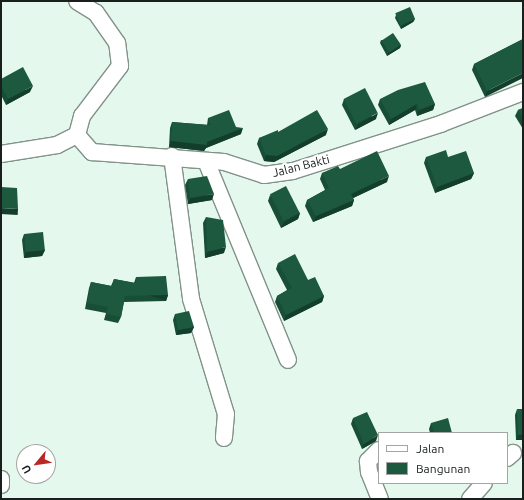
<!DOCTYPE html>
<style>
body{margin:0}
#map{position:relative;width:524px;height:500px;overflow:hidden;background:#e5f8ed;font-family:Ubuntu,sans-serif}
div>[style]{position:absolute}
.roads{filter:drop-shadow(1px 0 #819289) drop-shadow(-1px 0 #819289) drop-shadow(0 1px #819289) drop-shadow(0 -1px #819289)}
.minor>*{height:16px;margin:-8px;padding:0 8px;transform-origin:8px;border-radius:8px;background:#fff}
.wall>*{inset:0;background:#184d36}
.shaded-wall>*{inset:0;background:#143e2c;transform-origin:0 0}
.building>*{inset:0;background:#1c593f;transform-origin:0 0}
span{translate:-50% -50%;white-space:nowrap;text-align:center;line-height:1.15;-webkit-text-stroke:4px #fff;paint-order:stroke}
.street-label{font-size:12px;color:#181f1c}
.frame{position:absolute;inset:0;border:2px solid #181f1c;pointer-events:none}
.legend{position:absolute;left:378px;top:432px;width:130px;height:52px;box-sizing:border-box;background:#fff;border:1px solid #a3a5a4;margin:0;padding:5px 7px;list-style:none;font-size:12px;color:#181f1c}
.legend li{display:flex;align-items:center;gap:8px;height:20px}
.legend b{width:20px;border:1px solid #a3a5a4}
.north{position:absolute;left:16px;top:444px;width:40px;height:40px;box-sizing:border-box;background:#fff;border:1px solid #a3a5a4;border-radius:50%;rotate:241deg;font-size:11px;font-weight:700;line-height:16px;text-align:center;color:#181f1c}
.north::after{content:'';display:block;margin:auto;width:14px;height:18px;background:#b82924;clip-path:polygon(50% 0,100% 100%,50% 72%,0 100%)}
</style>
<div id="map">
<div class="roads">
<div class="minor">
<i style="left:77px;top:135px;width:23px;rotate:49deg"></i>
<i style="left:92px;top:152px;width:132px;rotate:4.3deg"></i>
<i style="left:224px;top:162px;width:42px;rotate:18deg"></i>
<i style="left:264px;top:175px;width:29px;rotate:-8deg"></i>
<i style="left:293px;top:171px;width:157px;rotate:-17.7deg"></i>
<i style="left:443px;top:123px;width:86px;rotate:-21.2deg"></i>
<i style="left:77px;top:135px;width:20px;rotate:-75deg"></i>
<i style="left:82px;top:116px;width:63px;rotate:-52.8deg"></i>
<i style="left:120px;top:66px;width:23px;rotate:-97deg"></i>
<i style="left:117px;top:43px;width:37px;rotate:-125deg"></i>
<i style="left:96px;top:13px;width:22px;rotate:-148deg"></i>
<i style="left:1px;top:154px;width:57px;rotate:-9.1deg"></i>
<i style="left:57px;top:145px;width:22px;rotate:-27deg"></i>
<i style="left:172px;top:156px;width:144px;rotate:82.4deg"></i>
<i style="left:191px;top:299px;width:120px;rotate:73.1deg"></i>
<i style="left:226px;top:414px;width:24px;rotate:95deg"></i>
<i style="left:206px;top:161px;width:215px;rotate:67.6deg"></i>
<i style="left:379px;top:450px;width:16px;rotate:135deg"></i>
<i style="left:368px;top:461px;width:11px;rotate:85deg"></i>
<i style="left:369px;top:472px;width:29px;rotate:68deg"></i>
<i style="left:507px;top:458px;width:8px;rotate:-40deg"></i>
<i style="left:1px;top:479px;width:6px;rotate:90deg"></i>
<i style="left:470px;top:499px;width:21px;rotate:-49deg"></i>
</div>
</div>
<div class="wall">
<i style="clip-path:polygon(396px 15px,415px 19px,413px 22px,401px 29px,395px 18px)"></i>
<i style="clip-path:polygon(523px 39px,485px 97px,472px 70px,474px 64px)"></i>
<i style="clip-path:polygon(381px 40px,401px 45px,400px 48px,387px 56px,380px 43px)"></i>
<i style="clip-path:polygon(1px 79px,30px 92px,6px 105px,1px 95px)"></i>
<i style="clip-path:polygon(344px 99px,376px 119px,355px 130px,342px 105px)"></i>
<i style="clip-path:polygon(380px 99px,435px 104px,433px 110px,417px 116px,415px 110px,389px 125px,378px 105px)"></i>
<i style="clip-path:polygon(523px 108px,523px 129px,515px 116px,518px 110px)"></i>
<i style="clip-path:polygon(208px 118px,236px 127px,241px 134px,206px 148px,204px 151px,169px 147px,170px 128px,172px 122px,207px 125px)"></i>
<i style="clip-path:polygon(278px 132px,326px 135px,274px 162px,264px 161px,257px 144px,259px 138px)"></i>
<i style="clip-path:polygon(426px 157px,448px 157px,474px 173px,471px 179px,435px 193px,424px 163px)"></i>
<i style="clip-path:polygon(340px 169px,387px 182px,353px 198px,354px 200px,352px 206px,313px 222px,305px 206px,307px 200px,325px 190px,320px 179px,322px 173px)"></i>
<i style="clip-path:polygon(188px 179px,212px 200px,188px 204px,185px 185px)"></i>
<i style="clip-path:polygon(270px 195px,300px 213px,298px 219px,281px 228px,268px 201px)"></i>
<i style="clip-path:polygon(206px 217px,224px 253px,205px 258px,203px 223px)"></i>
<i style="clip-path:polygon(24px 234px,45px 250px,42px 256px,24px 258px,22px 240px)"></i>
<i style="clip-path:polygon(278px 263px,308px 280px,324px 296px,322px 302px,284px 321px,275px 302px,277px 296px,287px 290px,276px 269px)"></i>
<i style="clip-path:polygon(136px 277px,168px 295px,166px 301px,124px 302px,121px 317px,118px 323px,104px 320px,106px 313px,85px 309px,89px 288px,91px 282px,111px 286px,114px 279px,134px 283px)"></i>
<i style="clip-path:polygon(175px 314px,194px 327px,191px 333px,176px 335px,173px 320px)"></i>
<i style="clip-path:polygon(517px 409px,523px 440px,516px 440px,515px 415px)"></i>
<i style="clip-path:polygon(353px 418px,376px 441px,362px 449px,351px 424px)"></i>
<i style="clip-path:polygon(431px 423px,452px 433px,430px 433px,429px 429px)"></i>
</div>
<div class="shaded-wall">
<i style="clip-path:polygon(415px 19px,413px 22px,401px 29px,402px 26px)"></i>
<i style="clip-path:polygon(401px 45px,400px 48px,387px 56px,388px 53px)"></i>
<i style="clip-path:polygon(523px 73px,523px 78px,485px 97px,487px 91px)"></i>
<i style="clip-path:polygon(33px 86px,30px 92px,6px 105px,8px 99px)"></i>
<i style="clip-path:polygon(417px 104px,415px 110px,389px 125px,391px 119px)"></i>
<i style="clip-path:polygon(435px 104px,433px 110px,417px 116px,419px 110px)"></i>
<i style="clip-path:polygon(378px 113px,376px 119px,355px 130px,358px 124px)"></i>
<i style="clip-path:polygon(243px 128px,241px 134px,206px 148px,204px 151px,169px 147px,171px 141px)"></i>
<i style="clip-path:polygon(328px 129px,326px 135px,274px 162px,264px 161px,266px 155px)"></i>
<i style="clip-path:polygon(474px 173px,471px 179px,435px 193px,437px 187px)"></i>
<i style="clip-path:polygon(389px 176px,387px 182px,349px 200px,351px 194px)"></i>
<i style="clip-path:polygon(214px 194px,212px 200px,188px 204px,190px 198px)"></i>
<i style="clip-path:polygon(354px 200px,352px 206px,313px 222px,316px 216px)"></i>
<i style="left:1px;top:208px;width:17px;height:6px;rotate:3deg"></i>
<i style="clip-path:polygon(300px 213px,298px 219px,281px 228px,284px 222px)"></i>
<i style="clip-path:polygon(226px 247px,224px 253px,205px 258px,207px 252px)"></i>
<i style="clip-path:polygon(45px 250px,42px 256px,24px 258px,26px 252px)"></i>
<i style="left:168px;top:295px;width:6px;height:43px;rotate:108deg"></i>
<i style="clip-path:polygon(324px 296px,322px 302px,284px 321px,286px 315px)"></i>
<i style="clip-path:polygon(194px 327px,191px 333px,176px 335px,178px 330px)"></i>
<i style="clip-path:polygon(523px 434px,523px 440px,516px 440px,518px 435px)"></i>
<i style="clip-path:polygon(378px 435px,376px 441px,362px 449px,364px 444px)"></i>
</div>
<div class="building">
<i style="left:410px;top:7px;width:13px;height:16px;rotate:67deg"></i>
<i style="left:393px;top:33px;width:14px;height:14px;rotate:56deg"></i>
<i style="clip-path:polygon(523px 39px,523px 73px,487px 91px,474px 64px)"></i>
<i style="clip-path:polygon(23px 67px,33px 86px,8px 99px,1px 86px,1px 79px)"></i>
<i style="clip-path:polygon(425px 82px,435px 104px,419px 110px,417px 104px,391px 119px,380px 99px,398px 90px)"></i>
<i style="left:365px;top:88px;width:28px;height:24px;rotate:63deg"></i>
<i style="clip-path:polygon(523px 108px,523px 119px,518px 110px)"></i>
<i style="clip-path:polygon(229px 110px,236px 127px,243px 128px,207px 142px,207px 145px,171px 141px,172px 122px,211px 125px,208px 118px)"></i>
<i style="clip-path:polygon(317px 110px,328px 129px,277px 156px,266px 155px,259px 138px,278px 130px,278px 132px)"></i>
<i style="clip-path:polygon(446px 150px,448px 157px,466px 151px,474px 173px,437px 187px,426px 157px)"></i>
<i style="clip-path:polygon(377px 151px,389px 176px,351px 194px,354px 200px,316px 216px,307px 200px,329px 188px,322px 173px,338px 166px,340px 169px)"></i>
<i style="clip-path:polygon(207px 176px,214px 194px,190px 198px,188px 179px)"></i>
<i style="left:286px;top:186px;width:30px;height:18px;rotate:63deg"></i>
<i style="clip-path:polygon(1px 187px,17px 188px,18px 209px,1px 208px)"></i>
<i style="clip-path:polygon(206px 217px,223px 220px,226px 247px,207px 252px)"></i>
<i style="left:43px;top:232px;width:18px;height:19px;rotate:84deg"></i>
<i style="clip-path:polygon(295px 254px,308px 280px,315px 277px,324px 296px,286px 315px,277px 296px,292px 288px,278px 263px)"></i>
<i style="clip-path:polygon(166px 276px,168px 295px,125px 296px,121px 317px,106px 314px,108px 307px,87px 303px,91px 282px,112px 286px,114px 279px,136px 283px,136px 277px)"></i>
<i style="clip-path:polygon(189px 311px,194px 327px,178px 330px,175px 314px)"></i>
<i style="clip-path:polygon(517px 409px,523px 409px,523px 434px,518px 435px)"></i>
<i style="clip-path:polygon(367px 412px,378px 435px,364px 444px,353px 418px)"></i>
<i style="clip-path:polygon(448px 418px,452px 433px,434px 433px,431px 423px)"></i>
</div>
<div class="street-label">
<span style="left:301px;top:166px;rotate:-14deg">Jalan Bakti</span>
</div>
<div class="frame"></div>
<ul class="legend">
<li><b style="height:5px;background:#fff"></b>Jalan</li>
<li><b style="height:11px;background:#1c593f"></b>Bangunan</li>
</ul>
<div class="north">U</div>
</div>
